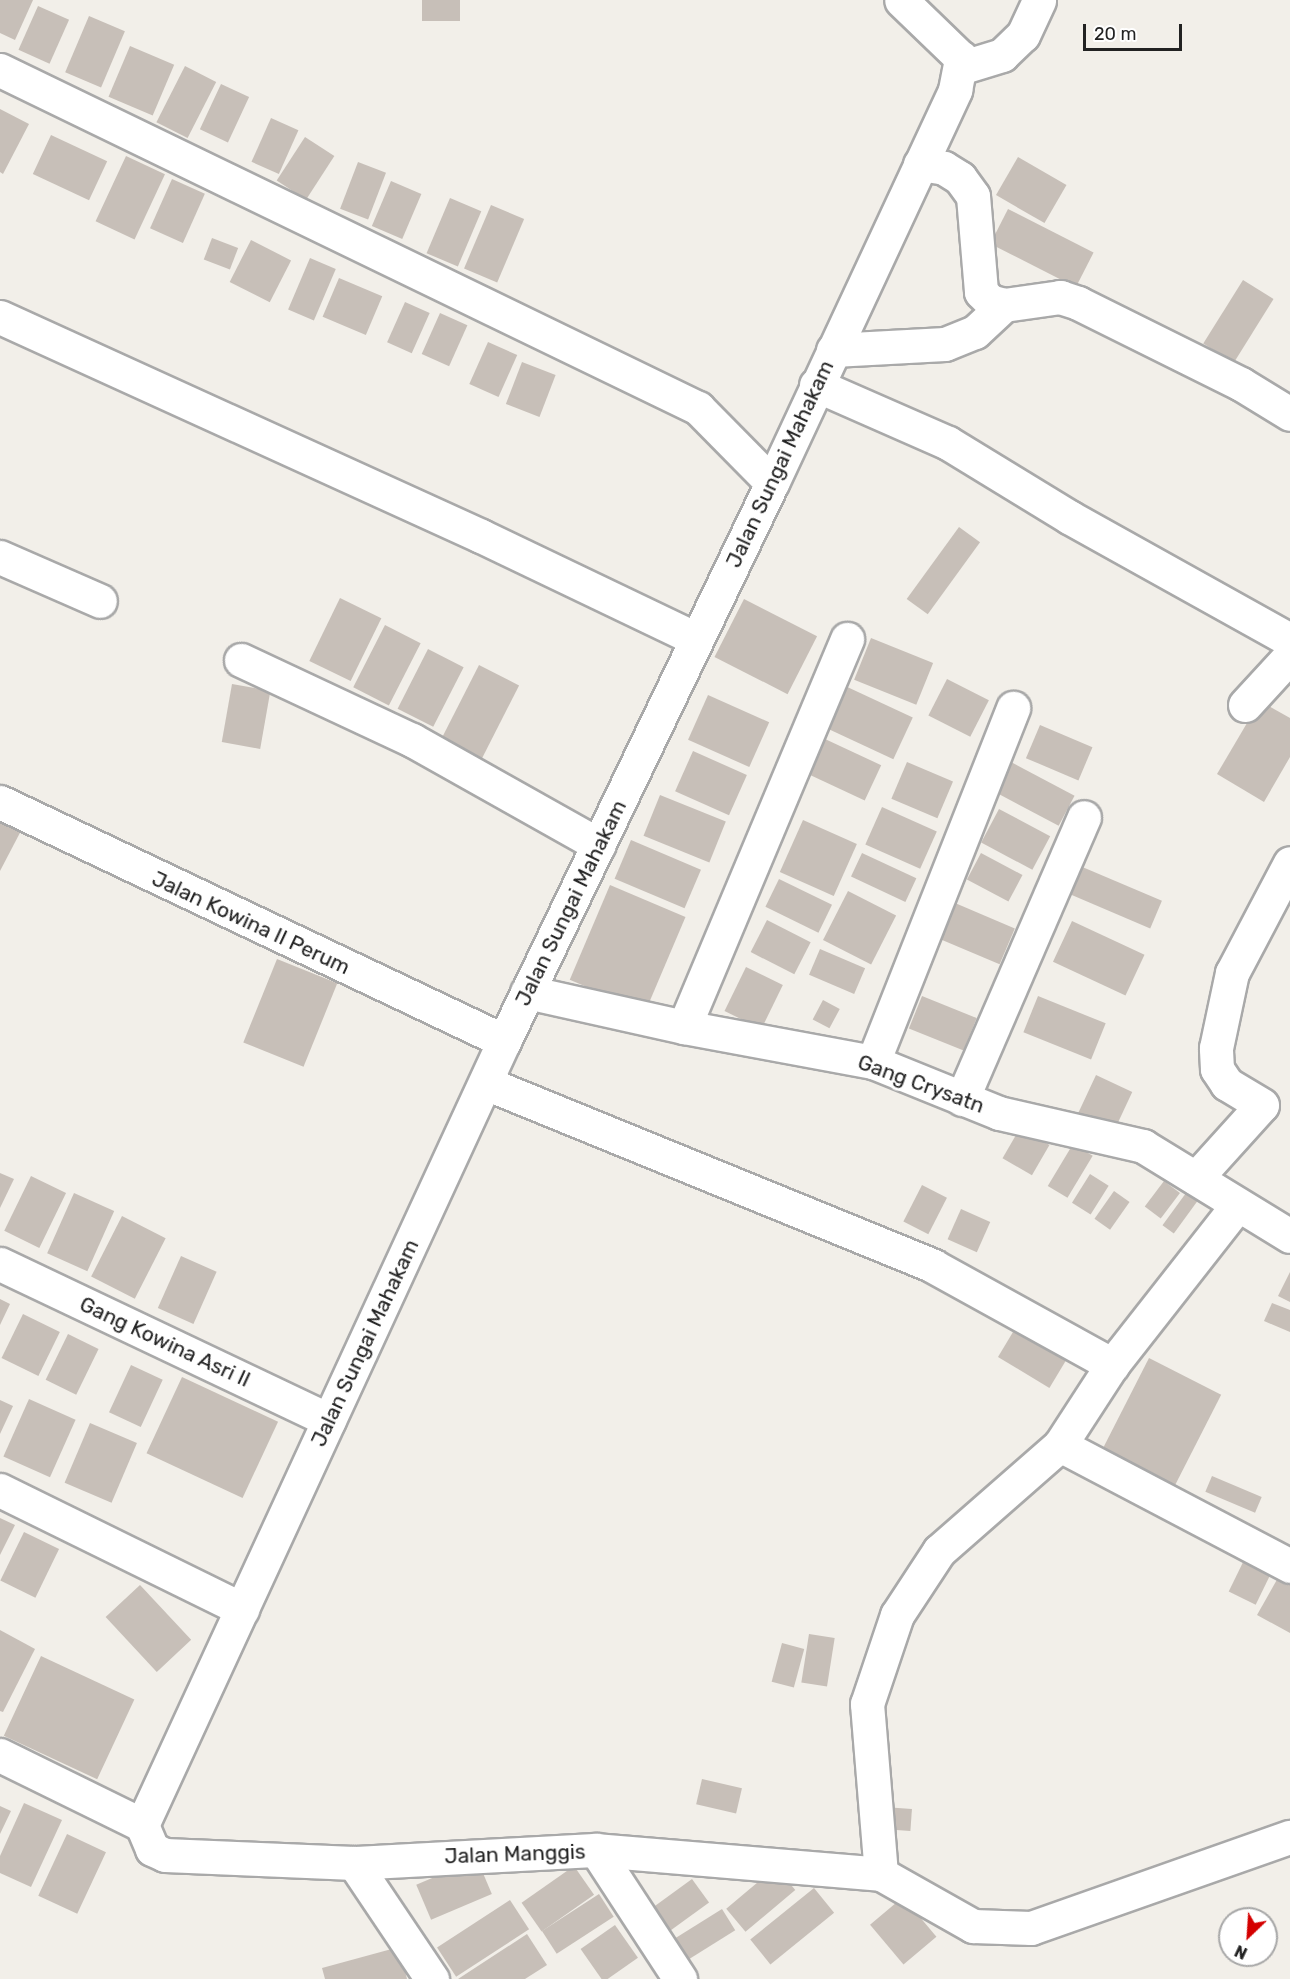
<!DOCTYPE html>
<style>
body{margin:0}
#map{position:relative;width:1290px;height:1979px;overflow:hidden;background:#f2efe9;font-family:Rubik,sans-serif}
div>[style]{position:absolute}
.building>*{inset:0;background:#c7bfb8;transform-origin:0 0}
.roads{filter:drop-shadow(2px 0 #a9a9a9) drop-shadow(-2px 0 #a9a9a9) drop-shadow(0 2px #a9a9a9) drop-shadow(0 -2px #a9a9a9)}
.minor>*{height:33px;margin:-16.5px;padding:0 16.5px;transform-origin:16.5px;border-radius:16.5px;background:#fff}
span{translate:-50% -50%;white-space:nowrap;text-align:center;line-height:1.15;-webkit-text-stroke:6px #fff;paint-order:stroke}
.street-label{font-size:21px;color:#222}
.north{position:absolute;left:1218px;top:1907px;width:60px;height:60px;box-sizing:border-box;background:#fff;border:2px solid #a7a7a7;border-radius:50%;rotate:205deg;font-size:16px;font-weight:700;line-height:24px;text-align:center;color:#222}
.north::after{content:'';display:block;margin:auto;width:21px;height:27px;background:#d40000;clip-path:polygon(50% 0,100% 100%,50% 72%,0 100%)}
.scale{position:absolute;left:1083px;top:24px;width:99px;height:27px;box-sizing:border-box;border:3px solid #222;border-top:0;padding-left:8px;font-size:18px;line-height:21px;white-space:nowrap;color:#222;-webkit-text-stroke:4px #fff;paint-order:stroke}
</style>
<div id="map">
<div class="building">
<i style="clip-path:polygon(0 0,33px 0,15px 40px,0 33px)"></i>
<i style="left:422px;top:0;width:38px;height:21px"></i>
<i style="left:38px;top:6px;width:34px;height:48px;rotate:24deg"></i>
<i style="left:89px;top:16px;width:39px;height:61px;rotate:23deg"></i>
<i style="left:130px;top:46px;width:48px;height:55px;rotate:23deg"></i>
<i style="left:185px;top:66px;width:35px;height:63px;rotate:27deg"></i>
<i style="left:221px;top:84px;width:31px;height:50px;rotate:25deg"></i>
<i style="clip-path:polygon(0 109px,29px 124px,3px 174px,0 172px)"></i>
<i style="left:271px;top:118px;width:30px;height:48px;rotate:24deg"></i>
<i style="left:51px;top:135px;width:62px;height:43px;rotate:25deg"></i>
<i style="left:305px;top:137px;width:35px;height:52px;rotate:33deg"></i>
<i style="left:126px;top:156px;width:43px;height:72px;rotate:25deg"></i>
<i style="left:1018px;top:157px;width:56px;height:44px;rotate:30deg"></i>
<i style="left:358px;top:162px;width:30px;height:50px;rotate:21deg"></i>
<i style="left:172px;top:179px;width:36px;height:54px;rotate:24deg"></i>
<i style="left:391px;top:181px;width:33px;height:49px;rotate:23deg"></i>
<i style="left:450px;top:198px;width:34px;height:60px;rotate:23deg"></i>
<i style="left:491px;top:205px;width:36px;height:69px;rotate:23deg"></i>
<i style="left:1008px;top:209px;width:96px;height:39px;rotate:27deg"></i>
<i style="left:212px;top:238px;width:28px;height:23px;rotate:21deg"></i>
<i style="left:251px;top:240px;width:45px;height:47px;rotate:27deg"></i>
<i style="left:310px;top:258px;width:28px;height:56px;rotate:23deg"></i>
<i style="left:339px;top:278px;width:47px;height:42px;rotate:23deg"></i>
<i style="left:1243px;top:280px;width:36px;height:75px;rotate:32deg"></i>
<i style="left:405px;top:302px;width:27px;height:44px;rotate:24deg"></i>
<i style="left:440px;top:313px;width:30px;height:45px;rotate:24deg"></i>
<i style="left:488px;top:342px;width:32px;height:46px;rotate:24deg"></i>
<i style="left:522px;top:362px;width:36px;height:45px;rotate:21deg"></i>
<i style="left:959px;top:527px;width:26px;height:89px;rotate:36deg"></i>
<i style="left:340px;top:598px;width:46px;height:70px;rotate:26deg"></i>
<i style="left:744px;top:599px;width:82px;height:65px;rotate:27deg"></i>
<i style="left:385px;top:625px;width:40px;height:70px;rotate:27deg"></i>
<i style="left:871px;top:638px;width:67px;height:45px;rotate:22deg"></i>
<i style="left:428px;top:649px;width:40px;height:67px;rotate:27deg"></i>
<i style="left:479px;top:665px;width:45px;height:83px;rotate:27deg"></i>
<i style="left:947px;top:679px;width:47px;height:41px;rotate:27deg"></i>
<i style="left:232px;top:684px;width:39px;height:59px;rotate:10deg"></i>
<i style="left:843px;top:685px;width:77px;height:46px;rotate:25deg"></i>
<i style="left:708px;top:695px;width:67px;height:49px;rotate:24deg"></i>
<i style="clip-path:polygon(1260px 701px,1290px 718px,1290px 757px,1264px 802px,1217px 774px)"></i>
<i style="left:1040px;top:725px;width:57px;height:36px;rotate:23deg"></i>
<i style="left:825px;top:739px;width:62px;height:39px;rotate:25deg"></i>
<i style="left:693px;top:751px;width:59px;height:44px;rotate:24deg"></i>
<i style="left:907px;top:762px;width:50px;height:40px;rotate:23deg"></i>
<i style="left:1011px;top:762px;width:72px;height:34px;rotate:28deg"></i>
<i style="left:660px;top:795px;width:71px;height:44px;rotate:22deg"></i>
<i style="left:882px;top:807px;width:60px;height:41px;rotate:24deg"></i>
<i style="left:999px;top:809px;width:58px;height:38px;rotate:28deg"></i>
<i style="clip-path:polygon(0 815px,23px 827px,0 871px)"></i>
<i style="left:803px;top:820px;width:59px;height:57px;rotate:24deg"></i>
<i style="left:631px;top:840px;width:76px;height:42px;rotate:23deg"></i>
<i style="left:862px;top:853px;width:60px;height:26px;rotate:25deg"></i>
<i style="left:981px;top:853px;width:47px;height:30px;rotate:28deg"></i>
<i style="left:1080px;top:866px;width:89px;height:30px;rotate:23deg"></i>
<i style="left:779px;top:879px;width:59px;height:31px;rotate:26deg"></i>
<i style="left:610px;top:885px;width:82px;height:103px;rotate:23deg"></i>
<i style="left:848px;top:891px;width:54px;height:55px;rotate:27deg"></i>
<i style="left:955px;top:903px;width:65px;height:39px;rotate:23deg"></i>
<i style="left:767px;top:920px;width:49px;height:36px;rotate:27deg"></i>
<i style="left:1072px;top:921px;width:80px;height:45px;rotate:25deg"></i>
<i style="left:820px;top:949px;width:49px;height:28px;rotate:23deg"></i>
<i style="left:277px;top:959px;width:65px;height:90px;rotate:22deg"></i>
<i style="left:746px;top:967px;width:41px;height:49px;rotate:26deg"></i>
<i style="left:922px;top:996px;width:59px;height:35px;rotate:22deg"></i>
<i style="left:1038px;top:996px;width:73px;height:39px;rotate:22deg"></i>
<i style="left:823px;top:1000px;width:19px;height:22px;rotate:28deg"></i>
<i style="left:1096px;top:1075px;width:40px;height:42px;rotate:25deg"></i>
<i style="left:1020px;top:1128px;width:34px;height:35px;rotate:30deg"></i>
<i style="left:1073px;top:1144px;width:23px;height:49px;rotate:31deg"></i>
<i style="clip-path:polygon(0 1173px,14px 1179px,0 1208px)"></i>
<i style="left:1090px;top:1174px;width:22px;height:34px;rotate:32deg"></i>
<i style="left:31px;top:1176px;width:39px;height:61px;rotate:26deg"></i>
<i style="left:1164px;top:1181px;width:20px;height:32px;rotate:37deg"></i>
<i style="left:922px;top:1185px;width:28px;height:41px;rotate:27deg"></i>
<i style="left:1114px;top:1191px;width:19px;height:34px;rotate:35deg"></i>
<i style="left:74px;top:1193px;width:44px;height:66px;rotate:24deg"></i>
<i style="left:1186px;top:1193px;width:14px;height:40px;rotate:36deg"></i>
<i style="left:961px;top:1209px;width:32px;height:33px;rotate:24deg"></i>
<i style="left:122px;top:1216px;width:49px;height:68px;rotate:27deg"></i>
<i style="left:181px;top:1256px;width:39px;height:57px;rotate:24deg"></i>
<i style="clip-path:polygon(1290px 1272px,1290px 1302px,1278px 1296px)"></i>
<i style="clip-path:polygon(0 1299px,10px 1304px,0 1325px)"></i>
<i style="clip-path:polygon(1272px 1303px,1290px 1310px,1290px 1332px,1264px 1321px)"></i>
<i style="left:23px;top:1314px;width:41px;height:49px;rotate:26deg"></i>
<i style="left:1016px;top:1327px;width:60px;height:35px;rotate:31deg"></i>
<i style="left:68px;top:1334px;width:34px;height:51px;rotate:26deg"></i>
<i style="left:1149px;top:1358px;width:81px;height:107px;rotate:27deg"></i>
<i style="left:131px;top:1365px;width:35px;height:52px;rotate:25deg"></i>
<i style="left:182px;top:1377px;width:106px;height:84px;rotate:25deg"></i>
<i style="left:29px;top:1399px;width:51px;height:63px;rotate:24deg"></i>
<i style="clip-path:polygon(0 1400px,13px 1406px,0 1434px)"></i>
<i style="left:90px;top:1423px;width:51px;height:65px;rotate:23deg"></i>
<i style="left:1212px;top:1476px;width:54px;height:17px;rotate:23deg"></i>
<i style="clip-path:polygon(0 1518px,15px 1525px,0 1555px)"></i>
<i style="left:24px;top:1532px;width:39px;height:54px;rotate:26deg"></i>
<i style="left:1248px;top:1552px;width:30px;height:44px;rotate:26deg"></i>
<i style="clip-path:polygon(1283px 1569px,1290px 1573px,1290px 1633px,1257px 1615px)"></i>
<i style="left:140px;top:1585px;width:75px;height:47px;rotate:47deg"></i>
<i style="clip-path:polygon(0 1630px,35px 1649px,3px 1712px,0 1711px)"></i>
<i style="left:809px;top:1634px;width:26px;height:49px;rotate:9deg"></i>
<i style="left:782px;top:1643px;width:23px;height:40px;rotate:15deg"></i>
<i style="left:41px;top:1656px;width:103px;height:88px;rotate:25deg"></i>
<i style="left:702px;top:1779px;width:41px;height:26px;rotate:13deg"></i>
<i style="clip-path:polygon(24px 1803px,62px 1820px,31px 1887px,0 1873px,0 1856px)"></i>
<i style="clip-path:polygon(0 1806px,11px 1811px,0 1834px)"></i>
<i style="left:884px;top:1807px;width:28px;height:22px;rotate:4deg"></i>
<i style="left:67px;top:1834px;width:43px;height:68px;rotate:25deg"></i>
<i style="left:477px;top:1859px;width:38px;height:66px;rotate:67deg"></i>
<i style="left:574px;top:1866px;width:35px;height:64px;rotate:55deg"></i>
<i style="left:776px;top:1867px;width:30px;height:65px;rotate:50deg"></i>
<i style="left:692px;top:1879px;width:29px;height:54px;rotate:54deg"></i>
<i style="left:814px;top:1888px;width:32px;height:82px;rotate:51deg"></i>
<i style="left:599px;top:1894px;width:27px;height:68px;rotate:57deg"></i>
<i style="left:903px;top:1897px;width:52px;height:43px;rotate:50deg"></i>
<i style="left:510px;top:1900px;width:35px;height:87px;rotate:57deg"></i>
<i style="left:722px;top:1909px;width:25px;height:58px;rotate:58deg"></i>
<i style="left:615px;top:1925px;width:40px;height:42px;rotate:55deg"></i>
<i style="clip-path:polygon(527px 1934px,547px 1965px,525px 1979px,458px 1979px)"></i>
<i style="clip-path:polygon(399px 1947px,407px 1979px,325px 1979px,322px 1968px)"></i>
</div>
<div class="roads">
<div class="minor">
<i style="left:963px;top:67px;width:41px;rotate:-17.1deg"></i>
<i style="left:1002px;top:55px;width:29px;rotate:-44deg"></i>
<i style="left:1023px;top:35px;width:38px;rotate:-65deg"></i>
<i style="left:0;top:70px;width:776px;rotate:25.84deg"></i>
<i style="left:698px;top:408px;width:105px;rotate:45.4deg"></i>
<i style="left:920px;top:164px;width:24px;rotate:9deg"></i>
<i style="left:944px;top:168px;width:19px;rotate:32deg"></i>
<i style="left:960px;top:178px;width:22px;rotate:54deg"></i>
<i style="left:973px;top:196px;width:96px;rotate:85.2deg"></i>
<i style="left:981px;top:292px;width:13px;rotate:45deg"></i>
<i style="left:990px;top:301px;width:15px;rotate:16deg"></i>
<i style="left:1004px;top:305px;width:57px;rotate:-8.1deg"></i>
<i style="left:1060px;top:297px;width:19px;rotate:18deg"></i>
<i style="left:1078px;top:303px;width:182px;rotate:26.4deg"></i>
<i style="left:1241px;top:384px;width:57px;rotate:31.5deg"></i>
<i style="left:0;top:317px;width:529px;rotate:24.48deg"></i>
<i style="left:481px;top:536px;width:238px;rotate:25.6deg"></i>
<i style="left:833px;top:350px;width:112px;rotate:-3.1deg"></i>
<i style="left:945px;top:344px;width:32px;rotate:-22deg"></i>
<i style="left:975px;top:332px;width:40px;rotate:-43deg"></i>
<i style="left:816px;top:385px;width:144px;rotate:23.7deg"></i>
<i style="left:948px;top:443px;width:142px;rotate:31.4deg"></i>
<i style="left:1069px;top:517px;width:253px;rotate:29.1deg"></i>
<i style="left:0;top:557px;width:109px;rotate:23.7deg"></i>
<i style="left:241px;top:660px;width:189px;rotate:25.1deg"></i>
<i style="left:412px;top:740px;width:214px;rotate:29.3deg"></i>
<i style="left:1245px;top:705px;width:64px;rotate:-47.5deg"></i>
<i style="left:0;top:802px;width:558px;rotate:25.37deg"></i>
<i style="left:527px;top:992px;width:161px;rotate:12.6deg"></i>
<i style="left:684px;top:1027px;width:192px;rotate:10.5deg"></i>
<i style="left:873px;top:1062px;width:136px;rotate:22deg"></i>
<i style="left:999px;top:1113px;width:148px;rotate:12.9deg"></i>
<i style="left:1143px;top:1146px;width:172px;rotate:31.5deg"></i>
<i style="left:684px;top:1027px;width:421px;rotate:-67.2deg"></i>
<i style="left:873px;top:1062px;width:381px;rotate:-68.4deg"></i>
<i style="left:488px;top:1084px;width:481px;rotate:22.2deg"></i>
<i style="left:933px;top:1266px;width:205px;rotate:28.9deg"></i>
<i style="left:962px;top:1099px;width:307px;rotate:-66.6deg"></i>
<i style="left:1196px;top:1178px;width:98px;rotate:-47.9deg"></i>
<i style="left:1262px;top:1105px;width:41px;rotate:-149deg"></i>
<i style="left:1227px;top:1084px;width:18px;rotate:-124deg"></i>
<i style="left:1217px;top:1069px;width:21px;rotate:-93deg"></i>
<i style="left:1216px;top:1048px;width:77px;rotate:-78deg"></i>
<i style="left:1232px;top:973px;width:124px;rotate:-62.2deg"></i>
<i style="left:0;top:1264px;width:364px;rotate:25.4deg"></i>
<i style="left:1060px;top:1445px;width:260px;rotate:27.7deg"></i>
<i style="left:0;top:1490px;width:270px;rotate:26.2deg"></i>
<i style="left:0;top:1755px;width:158px;rotate:26.2deg"></i>
<i style="left:142px;top:1825px;width:864px;rotate:-65.22deg"></i>
<i style="left:504px;top:1041px;width:619px;rotate:-64.35deg"></i>
<i style="left:772px;top:483px;width:434px;rotate:-65deg"></i>
<i style="left:955px;top:90px;width:33px;rotate:-79deg"></i>
<i style="left:961px;top:58px;width:83px;rotate:-136deg"></i>
<i style="left:142px;top:1825px;width:26px;rotate:67deg"></i>
<i style="left:152px;top:1849px;width:14px;rotate:25deg"></i>
<i style="left:165px;top:1855px;width:189px;rotate:2.4deg"></i>
<i style="left:354px;top:1863px;width:242px;rotate:-3.1deg"></i>
<i style="left:596px;top:1850px;width:154px;rotate:56.9deg"></i>
<i style="left:596px;top:1850px;width:286px;rotate:4.8deg"></i>
<i style="left:881px;top:1874px;width:106px;rotate:29.5deg"></i>
<i style="left:973px;top:1926px;width:58px;rotate:2deg"></i>
<i style="left:1031px;top:1928px;width:275px;rotate:-19.4deg"></i>
<i style="left:354px;top:1863px;width:140px;rotate:56.1deg"></i>
<i style="left:881px;top:1874px;width:171px;rotate:-94.7deg"></i>
<i style="left:867px;top:1704px;width:94px;rotate:-71.4deg"></i>
<i style="left:897px;top:1615px;width:77px;rotate:-56.7deg"></i>
<i style="left:939px;top:1551px;width:161px;rotate:-41.2deg"></i>
<i style="left:1060px;top:1445px;width:95px;rotate:-57deg"></i>
<i style="left:1112px;top:1365px;width:201px;rotate:-51.9deg"></i>
</div>
</div>
<div class="street-label">
<span style="left:780px;top:464px;rotate:-65deg">Jalan Sungai Mahakam</span>
<span style="left:571px;top:903px;rotate:-64deg">Jalan Sungai Mahakam</span>
<span style="left:251px;top:923px;rotate:25deg">Jalan Kowina II Perum</span>
<span style="left:921px;top:1084px;rotate:20deg">Gang Crysatn</span>
<span style="left:165px;top:1342px;rotate:25deg">Gang Kowina Asri II</span>
<span style="left:365px;top:1343px;rotate:-65deg">Jalan Sungai Mahakam</span>
<span style="left:515px;top:1854px;rotate:-2deg">Jalan Manggis</span>
</div>
<div class="north">N</div>
<div class="scale">20 m</div>
</div>
